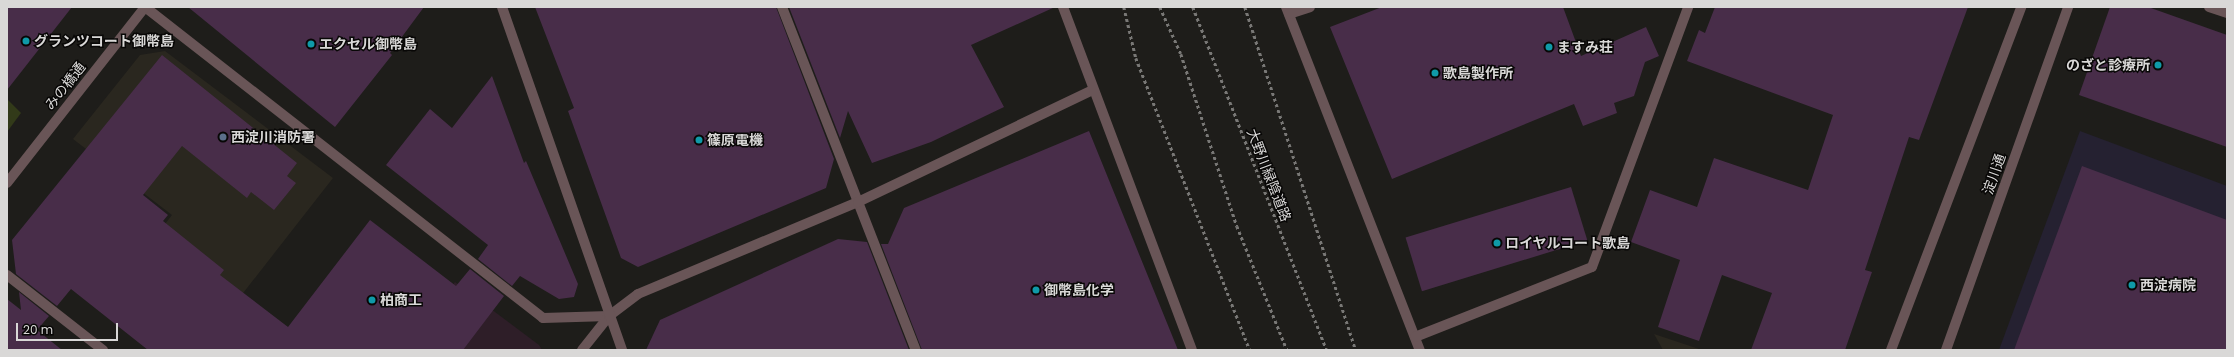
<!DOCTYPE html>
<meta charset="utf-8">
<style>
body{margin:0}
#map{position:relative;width:2234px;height:357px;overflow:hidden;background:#1e1d1a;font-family:Poppins,"Noto Sans JP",sans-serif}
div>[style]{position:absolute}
.built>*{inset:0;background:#2a271f}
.industrial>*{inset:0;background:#2e1e28}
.medical>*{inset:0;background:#252131}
.green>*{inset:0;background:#323a19}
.building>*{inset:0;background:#482d49;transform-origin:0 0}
.path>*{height:2.5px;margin-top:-1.25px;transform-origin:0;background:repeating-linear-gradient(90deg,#797876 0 3px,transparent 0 6px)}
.minor>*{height:10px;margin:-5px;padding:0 5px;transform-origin:5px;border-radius:5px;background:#695557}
.tertiary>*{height:10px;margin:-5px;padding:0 5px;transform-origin:5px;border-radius:5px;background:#695557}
.dots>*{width:11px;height:11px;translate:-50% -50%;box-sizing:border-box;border:2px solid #080706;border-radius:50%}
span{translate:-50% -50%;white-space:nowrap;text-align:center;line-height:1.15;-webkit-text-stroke:3px #080706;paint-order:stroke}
.poi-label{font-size:14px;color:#d9d8d7;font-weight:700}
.left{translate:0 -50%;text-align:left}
.right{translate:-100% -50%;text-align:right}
.street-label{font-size:14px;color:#d9d8d7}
.frame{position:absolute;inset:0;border:8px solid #d9d8d7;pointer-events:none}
.scale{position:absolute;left:16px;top:323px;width:102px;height:18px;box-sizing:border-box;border:2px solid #d9d8d7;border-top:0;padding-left:5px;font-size:12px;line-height:14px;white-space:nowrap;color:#d9d8d7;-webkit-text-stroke:3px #080706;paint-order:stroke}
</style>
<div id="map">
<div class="built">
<i style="clip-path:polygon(165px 51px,333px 178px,219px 324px,138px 259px,172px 215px,73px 139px,140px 55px)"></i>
<i style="clip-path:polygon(1654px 334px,1702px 350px,1663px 350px)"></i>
</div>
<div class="industrial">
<i style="clip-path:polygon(455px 282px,539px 345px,542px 350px,403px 350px)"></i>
</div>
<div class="medical">
<i style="clip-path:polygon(2080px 131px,2227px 186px,2227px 350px,1999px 350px)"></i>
</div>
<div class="green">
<i style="clip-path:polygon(7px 99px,21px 113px,7px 132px)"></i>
</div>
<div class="building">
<i style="clip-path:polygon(7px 7px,72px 7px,7px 90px)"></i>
<i style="clip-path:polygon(188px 7px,424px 7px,390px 53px,392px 55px,335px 127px)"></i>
<i style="clip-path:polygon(535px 7px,776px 7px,834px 159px,826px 188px,638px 267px,621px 258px,568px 111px,574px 108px)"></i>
<i style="clip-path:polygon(789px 7px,1055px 7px,971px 45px,1004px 107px,931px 142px,872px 163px,848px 111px,840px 138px)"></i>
<i style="clip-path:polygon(1382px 7px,1563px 7px,1581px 56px,1646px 27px,1659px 56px,1645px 62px,1634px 96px,1614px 103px,1617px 113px,1583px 126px,1574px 104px,1392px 179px,1330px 27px)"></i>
<i style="clip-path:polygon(1715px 7px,1968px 7px,1919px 140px,1909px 137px,1865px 270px,1872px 272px,1845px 350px,1751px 350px,1772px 293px,1722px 275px,1699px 341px,1658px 327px,1680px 260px,1631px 242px,1650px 190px,1697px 207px,1714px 158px,1808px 190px,1833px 115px,1687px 61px,1699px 30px,1705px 33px)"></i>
<i style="clip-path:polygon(2110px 7px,2148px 7px,2227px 35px,2227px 147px,2079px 95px)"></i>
<i style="clip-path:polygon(162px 55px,297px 163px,287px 176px,296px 183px,274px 210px,251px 192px,247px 198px,182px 146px,143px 195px,168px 215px,163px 221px,224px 270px,220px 275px,288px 327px,370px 220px,456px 286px,470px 269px,504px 296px,463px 350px,148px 350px,71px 289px,57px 306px,16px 274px,12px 240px)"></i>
<i style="clip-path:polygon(492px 76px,524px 163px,526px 161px,578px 284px,574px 297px,559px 299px,520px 276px,512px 286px,478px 259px,488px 245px,386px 165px,430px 109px,452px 128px)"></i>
<i style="clip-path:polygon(1089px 131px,1178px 350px,922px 350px,881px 244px,888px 244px,904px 208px)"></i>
<i style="clip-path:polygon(2082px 166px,2227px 220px,2227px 350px,2014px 350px)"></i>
<i style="left:1571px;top:187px;width:56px;height:173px;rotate:73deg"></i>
<i style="clip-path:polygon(838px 239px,867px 242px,909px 350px,646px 350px,660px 320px)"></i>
<i style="clip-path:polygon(19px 292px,49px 316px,37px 330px,62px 350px,7px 350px,7px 299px,21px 310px)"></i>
</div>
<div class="path">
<i style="left:1124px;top:7px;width:52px;rotate:76.8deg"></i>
<i style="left:1136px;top:58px;width:313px;rotate:68.7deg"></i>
<i style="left:1160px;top:7px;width:51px;rotate:65.9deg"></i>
<i style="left:1181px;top:54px;width:181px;rotate:72deg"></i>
<i style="left:1237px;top:226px;width:134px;rotate:68deg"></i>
<i style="left:1193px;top:7px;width:368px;rotate:68.7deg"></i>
<i style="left:1245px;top:7px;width:361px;rotate:72.1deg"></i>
</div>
<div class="minor">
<i style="left:145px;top:7px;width:505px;rotate:38deg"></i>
<i style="left:543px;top:318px;width:66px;rotate:-1.7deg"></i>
<i style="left:782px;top:7px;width:368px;rotate:68.7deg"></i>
<i style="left:1286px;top:7px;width:368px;rotate:68.7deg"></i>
<i style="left:2209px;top:7px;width:19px;rotate:18deg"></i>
<i style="left:1289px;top:14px;width:22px;rotate:-18deg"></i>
<i style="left:7px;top:275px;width:122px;rotate:38deg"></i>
<i style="left:1415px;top:337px;width:190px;rotate:-21.6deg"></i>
<i style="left:1592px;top:267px;width:277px;rotate:-69.7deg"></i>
<i style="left:582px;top:350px;width:43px;rotate:-51.5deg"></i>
<i style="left:609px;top:316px;width:36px;rotate:-37deg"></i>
<i style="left:638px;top:294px;width:238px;rotate:-22.7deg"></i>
<i style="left:858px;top:202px;width:260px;rotate:-25.5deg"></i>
</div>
<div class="tertiary">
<i style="left:502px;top:7px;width:363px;rotate:70.7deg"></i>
<i style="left:1063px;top:7px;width:366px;rotate:69.4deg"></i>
<i style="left:7px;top:183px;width:224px;rotate:-51.9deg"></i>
<i style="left:1891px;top:350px;width:367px;rotate:-69.2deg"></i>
<i style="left:1946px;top:350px;width:364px;rotate:-70.4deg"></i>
</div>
<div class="dots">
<i style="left:26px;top:41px;background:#0f9aa8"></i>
<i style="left:311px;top:44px;background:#0f9aa8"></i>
<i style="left:1549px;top:47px;background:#0f9aa8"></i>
<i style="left:2158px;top:65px;background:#0f9aa8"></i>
<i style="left:1435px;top:73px;background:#0f9aa8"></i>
<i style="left:223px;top:137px;background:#5c6f8a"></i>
<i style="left:699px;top:140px;background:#0f9aa8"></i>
<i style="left:1497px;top:243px;background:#0f9aa8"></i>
<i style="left:2132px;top:285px;background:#0f9aa8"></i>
<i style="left:1036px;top:290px;background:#0f9aa8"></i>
<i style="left:372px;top:300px;background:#0f9aa8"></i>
</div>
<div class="poi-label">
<span class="left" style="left:34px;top:41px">グランツコート御幣島</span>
<span class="left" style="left:319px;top:44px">エクセル御幣島</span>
<span class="left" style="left:1557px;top:47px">ますみ荘</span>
<span class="right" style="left:2150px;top:65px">のざと診療所</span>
<span class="left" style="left:1443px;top:73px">歌島製作所</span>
<span class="left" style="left:231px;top:137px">西淀川消防署</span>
<span class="left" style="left:707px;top:140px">篠原電機</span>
<span class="left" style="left:1505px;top:243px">ロイヤルコート歌島</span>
<span class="left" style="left:2140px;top:285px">西淀病院</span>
<span class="left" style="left:1044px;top:290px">御幣島化学</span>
<span class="left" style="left:380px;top:300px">柏商工</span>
</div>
<div class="street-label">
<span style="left:65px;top:86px;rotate:-52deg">みの橋通</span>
<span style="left:1994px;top:174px;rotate:-71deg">淀川通</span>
<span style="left:1269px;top:175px;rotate:69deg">大野川緑陰道路</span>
</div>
<div class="frame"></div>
<div class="scale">20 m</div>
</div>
